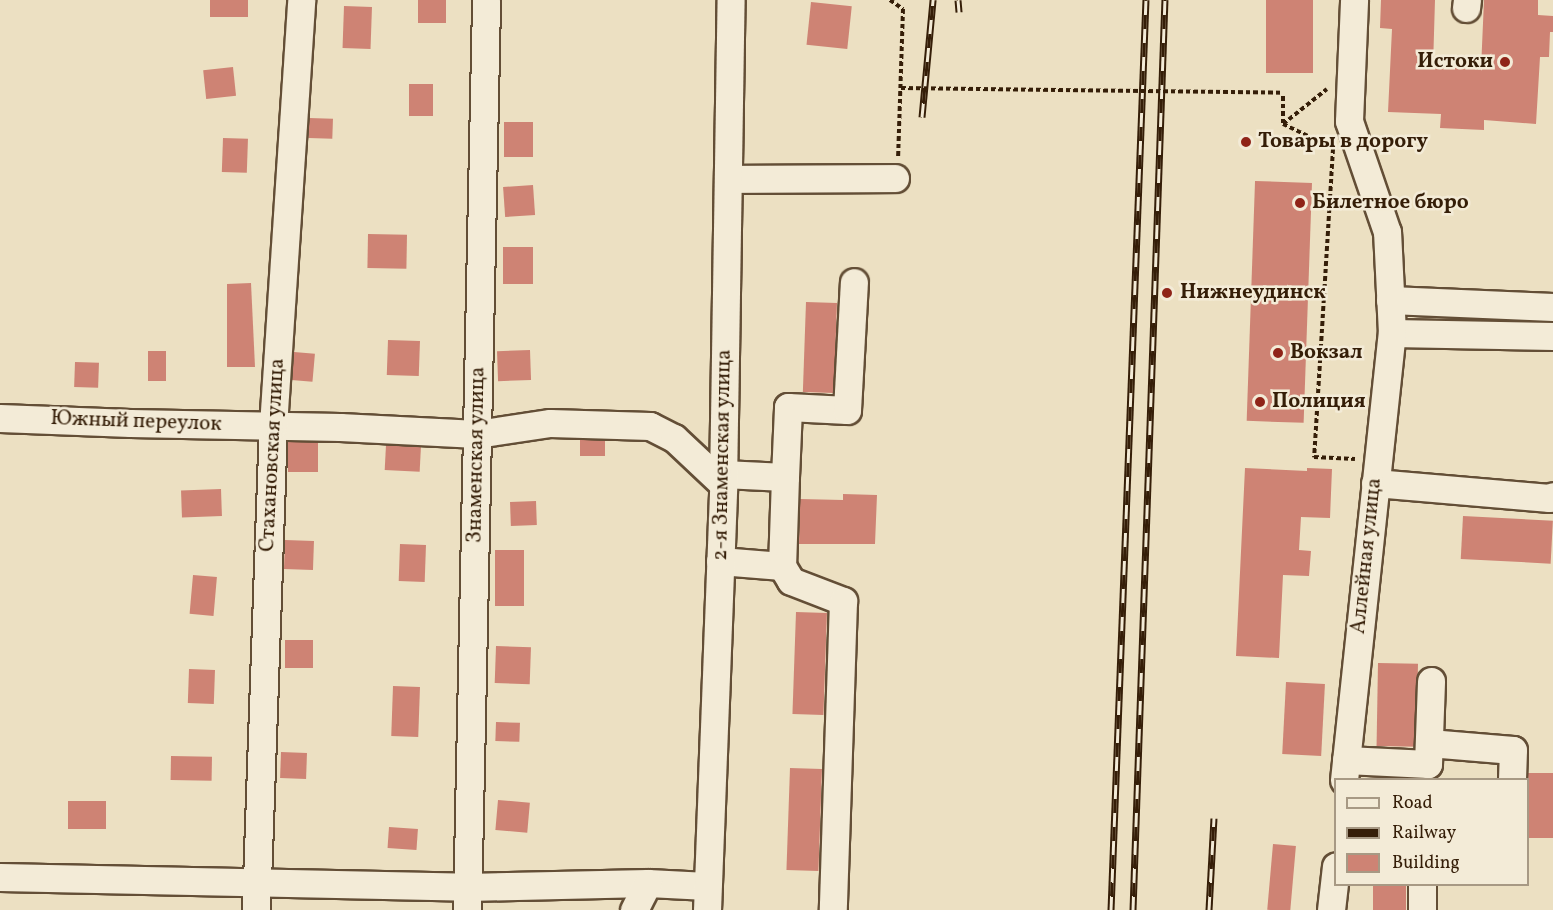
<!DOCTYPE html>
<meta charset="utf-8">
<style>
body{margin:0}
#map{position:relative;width:1553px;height:910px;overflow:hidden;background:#ece0c2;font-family:Vollkorn,serif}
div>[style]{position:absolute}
.building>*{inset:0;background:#ce8374;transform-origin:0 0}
.path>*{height:4px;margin-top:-2px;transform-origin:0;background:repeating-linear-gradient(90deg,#351e08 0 4.5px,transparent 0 7.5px)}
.roads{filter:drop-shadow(2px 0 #634e36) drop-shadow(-2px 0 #634e36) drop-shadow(0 2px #634e36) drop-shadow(0 -2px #634e36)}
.minor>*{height:27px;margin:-13.5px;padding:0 13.5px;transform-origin:13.5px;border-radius:13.5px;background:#f3ebd7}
.rail>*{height:7px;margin-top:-3.5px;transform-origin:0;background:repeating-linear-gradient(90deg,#f3ebd7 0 14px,#351e08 0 28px);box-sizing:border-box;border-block:2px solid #351e08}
.path-bridge>*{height:4px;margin-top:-2px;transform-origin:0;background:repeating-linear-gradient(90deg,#351e08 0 4.5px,transparent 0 7.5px)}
.dots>*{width:16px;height:16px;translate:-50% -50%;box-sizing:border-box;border:3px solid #f3ebd7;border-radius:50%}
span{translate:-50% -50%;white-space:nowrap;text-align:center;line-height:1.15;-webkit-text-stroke:5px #f3ebd7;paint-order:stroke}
.poi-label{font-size:21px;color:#351e08;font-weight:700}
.right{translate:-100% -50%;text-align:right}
.left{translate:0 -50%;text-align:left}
.street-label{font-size:21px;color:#351e08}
.legend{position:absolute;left:1334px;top:778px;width:195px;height:108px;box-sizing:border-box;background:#f3ebd7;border:2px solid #a79984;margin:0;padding:8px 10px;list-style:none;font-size:18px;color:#351e08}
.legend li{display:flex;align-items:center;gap:12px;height:30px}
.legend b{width:30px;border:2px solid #a79984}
</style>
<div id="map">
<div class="building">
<i style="left:210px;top:0;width:38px;height:17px"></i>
<i style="left:418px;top:0;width:28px;height:23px"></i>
<i style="left:1266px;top:0;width:47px;height:73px"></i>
<i style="clip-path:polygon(1381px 0,1435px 0,1433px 67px,1481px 69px,1484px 0,1538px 0,1538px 15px,1553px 16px,1553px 32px,1550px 32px,1549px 57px,1540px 57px,1536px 124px,1484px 120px,1484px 130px,1440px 128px,1441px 114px,1388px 112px,1392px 29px,1380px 28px)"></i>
<i style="left:811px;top:2px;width:41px;height:43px;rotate:6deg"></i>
<i style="left:344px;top:6px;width:28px;height:42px;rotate:2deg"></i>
<i style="left:233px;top:67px;width:29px;height:30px;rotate:84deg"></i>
<i style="left:409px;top:84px;width:24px;height:32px"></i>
<i style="left:309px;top:118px;width:24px;height:20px;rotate:2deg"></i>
<i style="left:533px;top:122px;width:35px;height:29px;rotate:90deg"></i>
<i style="left:223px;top:138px;width:25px;height:34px;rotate:2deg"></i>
<i style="left:1312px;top:183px;width:240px;height:57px;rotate:92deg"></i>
<i style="left:533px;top:185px;width:30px;height:30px;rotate:86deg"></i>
<i style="left:368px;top:234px;width:39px;height:34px;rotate:1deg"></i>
<i style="left:503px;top:247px;width:30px;height:37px"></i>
<i style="clip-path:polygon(251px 283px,255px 367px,227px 367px,227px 284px)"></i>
<i style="left:806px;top:302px;width:31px;height:90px;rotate:2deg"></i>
<i style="left:388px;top:340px;width:32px;height:35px;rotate:2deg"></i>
<i style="left:530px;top:350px;width:30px;height:33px;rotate:88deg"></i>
<i style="left:148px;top:351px;width:18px;height:30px"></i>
<i style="left:294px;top:352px;width:21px;height:28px;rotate:5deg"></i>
<i style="left:75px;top:362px;width:24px;height:25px;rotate:2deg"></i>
<i style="left:580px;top:440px;width:25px;height:16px"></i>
<i style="left:288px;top:442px;width:30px;height:30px"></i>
<i style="left:386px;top:445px;width:35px;height:25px;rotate:3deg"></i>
<i style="clip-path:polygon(1245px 468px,1307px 471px,1307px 468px,1332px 469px,1330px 518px,1301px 517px,1299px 550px,1311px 551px,1309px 576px,1283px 575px,1279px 658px,1236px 656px)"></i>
<i style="left:221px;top:489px;width:27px;height:40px;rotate:88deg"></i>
<i style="clip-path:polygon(843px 494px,877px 495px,875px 544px,799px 544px,800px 499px,843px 500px)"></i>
<i style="left:536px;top:501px;width:24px;height:26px;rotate:88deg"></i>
<i style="left:1463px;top:516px;width:90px;height:43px;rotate:3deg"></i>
<i style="left:285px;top:540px;width:29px;height:29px;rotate:2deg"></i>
<i style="left:400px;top:544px;width:26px;height:37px;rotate:2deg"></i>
<i style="left:495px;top:550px;width:29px;height:56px"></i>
<i style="left:193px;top:575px;width:24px;height:39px;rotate:5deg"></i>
<i style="left:796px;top:612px;width:31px;height:102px;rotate:2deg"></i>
<i style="left:285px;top:640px;width:28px;height:28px"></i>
<i style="left:496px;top:646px;width:35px;height:37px;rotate:2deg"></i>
<i style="left:1378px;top:663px;width:40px;height:83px;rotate:1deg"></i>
<i style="left:189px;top:669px;width:26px;height:34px;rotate:2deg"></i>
<i style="left:1286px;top:682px;width:39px;height:72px;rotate:3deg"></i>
<i style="left:393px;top:686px;width:27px;height:50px;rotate:2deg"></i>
<i style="left:496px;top:722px;width:24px;height:19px;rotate:2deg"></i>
<i style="left:281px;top:752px;width:26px;height:26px;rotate:2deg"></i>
<i style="left:171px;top:756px;width:41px;height:24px;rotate:1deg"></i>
<i style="left:790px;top:768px;width:32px;height:102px;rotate:2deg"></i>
<i style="left:1528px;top:773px;width:25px;height:65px"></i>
<i style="left:498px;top:800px;width:32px;height:30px;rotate:5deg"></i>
<i style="left:68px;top:801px;width:38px;height:28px"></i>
<i style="left:389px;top:827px;width:29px;height:21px;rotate:4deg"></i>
<i style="left:1273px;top:844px;width:23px;height:66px;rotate:5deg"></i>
<i style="left:1373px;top:885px;width:33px;height:25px"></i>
</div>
<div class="path">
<i style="left:890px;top:0;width:16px;rotate:35deg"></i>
<i style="left:903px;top:9px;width:148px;rotate:91.9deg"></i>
<i style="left:1283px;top:123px;width:30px;rotate:-90deg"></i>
<i style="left:1283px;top:124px;width:55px;rotate:25.6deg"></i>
<i style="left:1283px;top:124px;width:56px;rotate:-38.5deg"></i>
<i style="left:1333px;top:149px;width:309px;rotate:93.5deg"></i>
<i style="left:1314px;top:457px;width:41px;rotate:2.8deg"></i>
</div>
<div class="roads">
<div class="minor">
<i style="left:1466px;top:8px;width:8px;rotate:-83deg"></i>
<i style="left:728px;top:179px;width:167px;rotate:-0.3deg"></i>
<i style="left:1390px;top:300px;width:163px;rotate:2.5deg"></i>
<i style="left:1392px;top:333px;width:161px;rotate:1.1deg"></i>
<i style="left:0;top:418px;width:130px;rotate:2.2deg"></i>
<i style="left:130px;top:423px;width:210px;rotate:1.1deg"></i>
<i style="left:340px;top:427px;width:137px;rotate:2.9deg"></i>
<i style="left:477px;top:434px;width:74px;rotate:-8.6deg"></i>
<i style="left:550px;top:423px;width:100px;rotate:1.7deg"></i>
<i style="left:650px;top:426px;width:27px;rotate:27deg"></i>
<i style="left:674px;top:438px;width:67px;rotate:43.2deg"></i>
<i style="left:723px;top:474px;width:62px;rotate:2.8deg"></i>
<i style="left:785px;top:477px;width:89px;rotate:91.9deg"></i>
<i style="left:785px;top:477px;width:70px;rotate:-87.5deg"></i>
<i style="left:788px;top:407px;width:59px;rotate:2.9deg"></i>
<i style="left:847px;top:410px;width:128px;rotate:-86.9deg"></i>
<i style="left:1375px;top:483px;width:175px;rotate:4.9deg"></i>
<i style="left:1549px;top:498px;width:4px;rotate:-27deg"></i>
<i style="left:720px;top:561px;width:62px;rotate:4.6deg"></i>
<i style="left:782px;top:566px;width:17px;rotate:59deg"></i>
<i style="left:791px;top:581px;width:56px;rotate:21deg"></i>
<i style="left:843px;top:601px;width:309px;rotate:91.9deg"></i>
<i style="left:1429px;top:743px;width:84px;rotate:4.8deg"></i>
<i style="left:1513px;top:750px;width:30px;rotate:92deg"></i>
<i style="left:1346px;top:760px;width:82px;rotate:2.8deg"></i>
<i style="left:1428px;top:764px;width:83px;rotate:-87.9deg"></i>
<i style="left:1344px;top:780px;width:450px;rotate:-83.9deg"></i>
<i style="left:1392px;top:333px;width:101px;rotate:-92.8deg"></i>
<i style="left:1387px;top:232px;width:117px;rotate:-108.9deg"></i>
<i style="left:1349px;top:121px;width:121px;rotate:-87.6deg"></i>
<i style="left:0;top:877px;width:468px;rotate:1.2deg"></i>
<i style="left:468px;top:887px;width:180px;rotate:-1.3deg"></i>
<i style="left:648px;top:883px;width:59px;rotate:2.9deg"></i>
<i style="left:256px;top:910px;width:484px;rotate:-88deg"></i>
<i style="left:273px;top:426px;width:427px;rotate:-86.2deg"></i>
<i style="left:467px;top:910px;width:910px;rotate:-88.8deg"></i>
<i style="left:634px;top:910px;width:30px;rotate:-63deg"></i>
<i style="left:707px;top:910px;width:426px;rotate:-87.8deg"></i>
<i style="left:723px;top:484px;width:484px;rotate:-89.1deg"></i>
<i style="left:1331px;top:910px;width:44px;rotate:-83.5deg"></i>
<i style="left:1422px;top:910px;width:26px;rotate:-90deg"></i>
</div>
</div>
<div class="rail">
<i style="left:958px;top:0;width:12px;rotate:85deg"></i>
<i style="left:922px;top:117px;width:118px;rotate:-84.6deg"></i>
<i style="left:1111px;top:910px;width:911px;rotate:-87.8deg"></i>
<i style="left:1133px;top:910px;width:911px;rotate:-87.99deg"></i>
<i style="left:1209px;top:910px;width:92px;rotate:-86.9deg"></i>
</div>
<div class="path-bridge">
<i style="left:901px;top:88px;width:382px;rotate:0.7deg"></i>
</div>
<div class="dots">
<i style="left:1505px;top:62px;background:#8f2418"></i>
<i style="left:1246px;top:142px;background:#8f2418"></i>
<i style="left:1300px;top:203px;background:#8f2418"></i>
<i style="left:1167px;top:293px;background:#8f2418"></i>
<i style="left:1278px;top:353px;background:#8f2418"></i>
<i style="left:1260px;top:402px;background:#8f2418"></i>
</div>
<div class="poi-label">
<span class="right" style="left:1493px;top:62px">Истоки</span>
<span class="left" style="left:1258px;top:142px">Товары в дорогу</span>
<span class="left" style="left:1312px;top:203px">Билетное бюро</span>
<span class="left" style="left:1180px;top:293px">Нижнеудинск</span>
<span class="left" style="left:1290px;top:353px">Вокзал</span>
<span class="left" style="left:1272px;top:402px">Полиция</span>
</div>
<div class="street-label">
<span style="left:136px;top:422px;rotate:2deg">Южный переулок</span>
<span style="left:273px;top:455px;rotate:-87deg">Стахановская улица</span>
<span style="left:477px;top:455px;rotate:-89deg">Знаменская улица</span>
<span style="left:723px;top:455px;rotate:-89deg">2-я Знаменская улица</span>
<span style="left:1367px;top:556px;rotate:-84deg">Аллейная улица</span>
</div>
<ul class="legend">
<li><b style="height:8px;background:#f3ebd7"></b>Road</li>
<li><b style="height:8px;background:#351e08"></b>Railway</li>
<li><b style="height:16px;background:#ce8374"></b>Building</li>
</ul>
</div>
